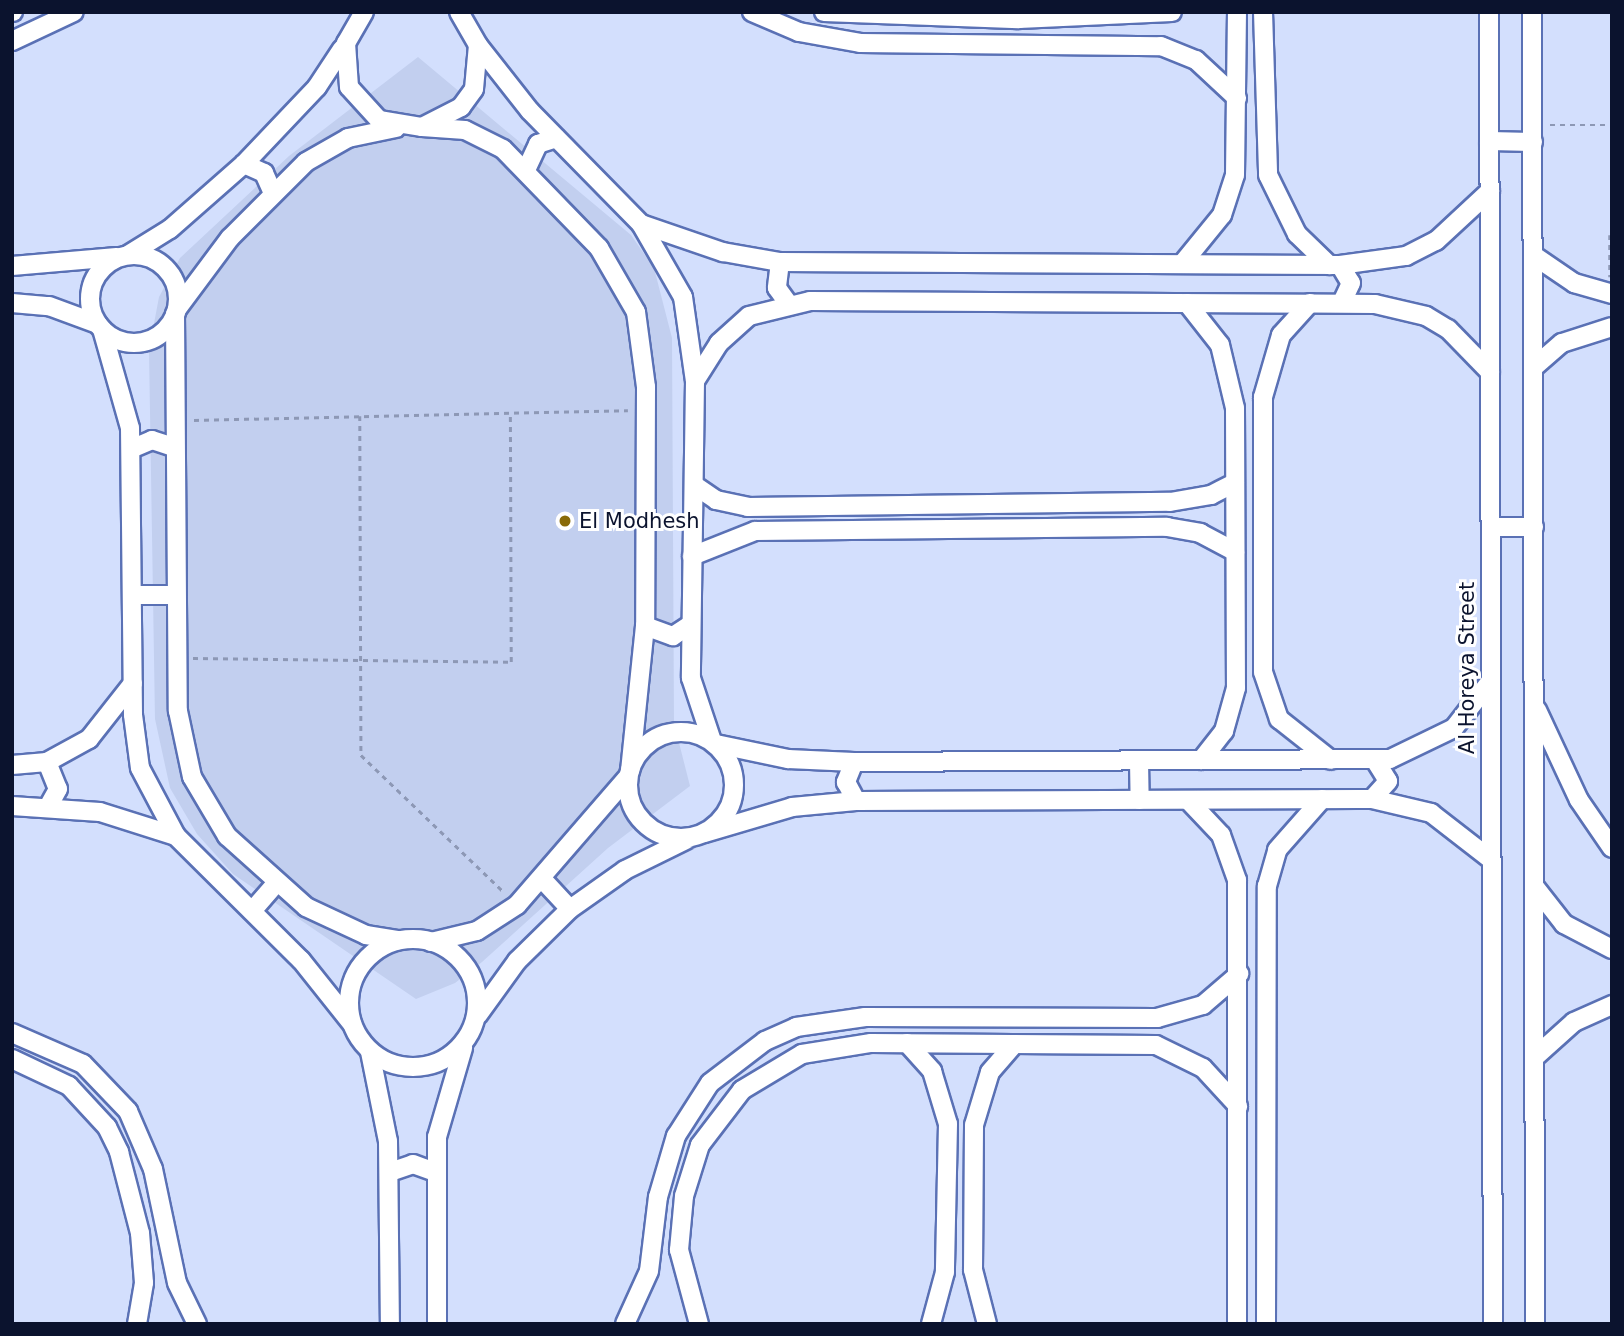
<!DOCTYPE html>
<style>
body{margin:0}
#map{position:relative;width:1624px;height:1336px;overflow:hidden;background:#d3dffd;font-family:"DejaVu Sans",sans-serif}
div>[style]{position:absolute}
.built>*{inset:0;background:#c2cfef}
.path>*{height:2.5px;margin-top:-1.25px;transform-origin:0;background:repeating-linear-gradient(90deg,#8d98b5 0 5px,transparent 0 10px)}
.roads{filter:drop-shadow(2px 0 #5a71b5) drop-shadow(-2px 0 #5a71b5) drop-shadow(0 2px #5a71b5) drop-shadow(0 -2px #5a71b5)}
.minor>*{height:18px;margin:-9px;padding:0 9px;transform-origin:9px;border-radius:9px;background:#fff}
.minor>.ring{margin:-9px;padding:0;box-sizing:content-box;background:none;border:18px solid #fff;border-radius:50%}
.dots>*{width:19px;height:19px;translate:-50% -50%;box-sizing:border-box;border:4px solid #fff;border-radius:50%}
span{translate:-50% -50%;white-space:nowrap;text-align:center;line-height:1.15;-webkit-text-stroke:6px #fff;paint-order:stroke}
.poi-label{font-size:21px;color:#0b132e}
.left{translate:0 -50%;text-align:left}
.street-label{font-size:21px;color:#0b132e}
.frame{position:absolute;inset:0;border:14px solid #0b132e;pointer-events:none}
</style>
<div id="map">
<div class="built">
<i style="clip-path:polygon(418px 57px,631px 235px,654px 268px,672px 338px,674px 723px,690px 786px,608px 848px,482px 962px,455px 983px,416px 999px,233px 874px,197px 834px,170px 788px,155px 719px,149px 350px,159px 297px,180px 258px,289px 156px)"></i>
</div>
<div class="path">
<i style="left:1550px;top:125px;width:62px"></i>
<i style="left:1610px;top:235px;width:42px;rotate:90deg"></i>
<i style="left:360px;top:416px;width:339px;rotate:89.8deg"></i>
<i style="left:361px;top:755px;width:199px;rotate:43.8deg"></i>
<i style="left:194px;top:420px;width:434px;rotate:-1.3deg"></i>
<i style="left:193px;top:658px;width:318px;rotate:0.7deg"></i>
<i style="left:511px;top:662px;width:249px;rotate:-90.2deg"></i>
</div>
<div class="roads">
<div class="minor">
<i style="left:12px;top:12px;width:1px"></i>
<i style="left:364px;top:12px;width:36px;rotate:120deg"></i>
<i style="left:346px;top:43px;width:44px;rotate:86.1deg"></i>
<i style="left:349px;top:87px;width:45px;rotate:47.7deg"></i>
<i style="left:379px;top:120px;width:44px;rotate:9.2deg"></i>
<i style="left:422px;top:127px;width:44px;rotate:-27.1deg"></i>
<i style="left:461px;top:107px;width:22px;rotate:-54deg"></i>
<i style="left:474px;top:89px;width:44px;rotate:-84.8deg"></i>
<i style="left:478px;top:45px;width:38px;rotate:-120deg"></i>
<i style="left:752px;top:12px;width:51px;rotate:23.1deg"></i>
<i style="left:799px;top:32px;width:62px;rotate:10.2deg"></i>
<i style="left:860px;top:43px;width:301px;rotate:0.6deg"></i>
<i style="left:1161px;top:46px;width:38px;rotate:22deg"></i>
<i style="left:1196px;top:60px;width:56px;rotate:42.8deg"></i>
<i style="left:824px;top:12px;width:195px;rotate:2.1deg"></i>
<i style="left:1019px;top:19px;width:153px;rotate:-2.6deg"></i>
<i style="left:1263px;top:12px;width:163px;rotate:88.2deg"></i>
<i style="left:1268px;top:175px;width:66px;rotate:63.8deg"></i>
<i style="left:1297px;top:234px;width:45px;rotate:44.1deg"></i>
<i style="left:1489px;top:12px;width:1312px;rotate:89.83deg"></i>
<i style="left:1532px;top:12px;width:1312px;rotate:89.87deg"></i>
<i style="left:12px;top:41px;width:68px;rotate:-25.1deg"></i>
<i style="left:478px;top:45px;width:84px;rotate:51.8deg"></i>
<i style="left:530px;top:111px;width:158px;rotate:45.5deg"></i>
<i style="left:641px;top:224px;width:84px;rotate:60.1deg"></i>
<i style="left:683px;top:297px;width:85px;rotate:81.9deg"></i>
<i style="left:695px;top:381px;width:297px;rotate:90.8deg"></i>
<i style="left:691px;top:678px;width:66px;rotate:71.6deg"></i>
<i style="left:422px;top:127px;width:43px;rotate:4deg"></i>
<i style="left:465px;top:130px;width:42px;rotate:26.6deg"></i>
<i style="left:503px;top:149px;width:138px;rotate:45.9deg"></i>
<i style="left:599px;top:248px;width:74px;rotate:60deg"></i>
<i style="left:636px;top:312px;width:76px;rotate:82.4deg"></i>
<i style="left:646px;top:387px;width:239px;rotate:90.2deg"></i>
<i style="left:645px;top:626px;width:145px;rotate:95.9deg"></i>
<i style="left:1489px;top:141px;width:44px;rotate:1.3deg"></i>
<i style="left:244px;top:164px;width:22px;rotate:24deg"></i>
<i style="left:264px;top:173px;width:22px;rotate:66deg"></i>
<i style="left:526px;top:170px;width:29px;rotate:-65deg"></i>
<i style="left:538px;top:144px;width:19px;rotate:-18deg"></i>
<i style="left:641px;top:224px;width:87px;rotate:18.9deg"></i>
<i style="left:723px;top:252px;width:58px;rotate:10deg"></i>
<i style="left:780px;top:262px;width:560px;rotate:0.31deg"></i>
<i style="left:1340px;top:265px;width:67px;rotate:-7.8deg"></i>
<i style="left:1406px;top:256px;width:34px;rotate:-27deg"></i>
<i style="left:1436px;top:241px;width:74px;rotate:-42.8deg"></i>
<i style="left:128px;top:255px;width:49px;rotate:-31.8deg"></i>
<i style="left:170px;top:229px;width:98px;rotate:-41.3deg"></i>
<i style="left:244px;top:164px;width:106px;rotate:-46.5deg"></i>
<i style="left:317px;top:87px;width:45px;rotate:-56.7deg"></i>
<i style="left:1533px;top:255px;width:50px;rotate:34.3deg"></i>
<i style="left:1574px;top:283px;width:40px;rotate:16deg"></i>
<i class="ring" style="left:90px;top:255px;width:70px;height:70px"></i>
<i style="left:780px;top:262px;width:26px;rotate:97deg"></i>
<i style="left:777px;top:288px;width:17px;rotate:54deg"></i>
<i style="left:1182px;top:264px;width:63px;rotate:-50.8deg"></i>
<i style="left:1222px;top:215px;width:42px;rotate:-72deg"></i>
<i style="left:1235px;top:175px;width:163px;rotate:-89.3deg"></i>
<i style="left:1340px;top:265px;width:21px;rotate:59deg"></i>
<i style="left:1351px;top:283px;width:21px;rotate:115deg"></i>
<i style="left:12px;top:266px;width:105px;rotate:-4.9deg"></i>
<i style="left:12px;top:303px;width:37px;rotate:5deg"></i>
<i style="left:49px;top:306px;width:52px;rotate:20.2deg"></i>
<i style="left:1187px;top:303px;width:53px;rotate:51.8deg"></i>
<i style="left:1220px;top:345px;width:65px;rotate:76.6deg"></i>
<i style="left:1235px;top:408px;width:280px;rotate:89.8deg"></i>
<i style="left:1236px;top:688px;width:45px;rotate:105.6deg"></i>
<i style="left:1224px;top:731px;width:37px;rotate:128deg"></i>
<i style="left:1310px;top:303px;width:43px;rotate:132.2deg"></i>
<i style="left:1281px;top:335px;width:65px;rotate:106.2deg"></i>
<i style="left:1263px;top:397px;width:275px;rotate:90deg"></i>
<i style="left:1263px;top:672px;width:50px;rotate:71.2deg"></i>
<i style="left:1279px;top:719px;width:66px;rotate:38.3deg"></i>
<i style="left:177px;top:309px;width:89px;rotate:-53.3deg"></i>
<i style="left:230px;top:238px;width:107px;rotate:-45deg"></i>
<i style="left:306px;top:162px;width:48px;rotate:-29.7deg"></i>
<i style="left:348px;top:138px;width:49px;rotate:-11.8deg"></i>
<i style="left:175px;top:314px;width:397px;rotate:89.6deg"></i>
<i style="left:178px;top:711px;width:67px;rotate:78deg"></i>
<i style="left:192px;top:777px;width:69px;rotate:59.3deg"></i>
<i style="left:227px;top:836px;width:106px;rotate:41.9deg"></i>
<i style="left:306px;top:907px;width:66px;rotate:25deg"></i>
<i style="left:366px;top:935px;width:33px;rotate:9deg"></i>
<i style="left:102px;top:329px;width:103px;rotate:74.2deg"></i>
<i style="left:130px;top:428px;width:287px;rotate:89.4deg"></i>
<i style="left:133px;top:715px;width:53px;rotate:82.5deg"></i>
<i style="left:140px;top:768px;width:77px;rotate:62.1deg"></i>
<i style="left:176px;top:836px;width:176px;rotate:44.8deg"></i>
<i style="left:301px;top:960px;width:82px;rotate:51.4deg"></i>
<i style="left:1533px;top:368px;width:38px;rotate:-41deg"></i>
<i style="left:1562px;top:343px;width:52px;rotate:-17.7deg"></i>
<i style="left:695px;top:381px;width:45px;rotate:-57.7deg"></i>
<i style="left:719px;top:343px;width:40px;rotate:-42deg"></i>
<i style="left:749px;top:316px;width:63px;rotate:-13.8deg"></i>
<i style="left:810px;top:301px;width:565px;rotate:0.3deg"></i>
<i style="left:1375px;top:304px;width:52px;rotate:13.2deg"></i>
<i style="left:1426px;top:316px;width:26px;rotate:31deg"></i>
<i style="left:1448px;top:329px;width:60px;rotate:45.7deg"></i>
<i style="left:131px;top:449px;width:23px;rotate:-23deg"></i>
<i style="left:152px;top:440px;width:23px;rotate:18deg"></i>
<i style="left:694px;top:485px;width:27px;rotate:34deg"></i>
<i style="left:716px;top:500px;width:33px;rotate:12deg"></i>
<i style="left:748px;top:507px;width:422px;rotate:-0.7deg"></i>
<i style="left:1170px;top:502px;width:42px;rotate:-9.7deg"></i>
<i style="left:1211px;top:495px;width:27px;rotate:-27deg"></i>
<i style="left:1492px;top:527px;width:42px"></i>
<i style="left:692px;top:556px;width:68px;rotate:-21.6deg"></i>
<i style="left:755px;top:531px;width:412px;rotate:-0.6deg"></i>
<i style="left:1167px;top:527px;width:34px;rotate:10deg"></i>
<i style="left:1200px;top:533px;width:40px;rotate:28deg"></i>
<i style="left:134px;top:595px;width:40px"></i>
<i style="left:645px;top:626px;width:30px;rotate:20deg"></i>
<i style="left:673px;top:636px;width:20px;rotate:-33deg"></i>
<i style="left:1537px;top:710px;width:99px;rotate:65deg"></i>
<i style="left:1579px;top:800px;width:58px;rotate:55.5deg"></i>
<i class="ring" style="left:628px;top:732px;width:88px;height:88px"></i>
<i style="left:716px;top:744px;width:74px;rotate:11.8deg"></i>
<i style="left:788px;top:759px;width:66px;rotate:2.6deg"></i>
<i style="left:854px;top:762px;width:536px;rotate:-0.32deg"></i>
<i style="left:1390px;top:759px;width:71px;rotate:-25.8deg"></i>
<i style="left:1454px;top:728px;width:57px;rotate:-52.1deg"></i>
<i style="left:1139px;top:761px;width:39px;rotate:89deg"></i>
<i style="left:47px;top:762px;width:29px;rotate:68deg"></i>
<i style="left:58px;top:789px;width:21px;rotate:119deg"></i>
<i style="left:854px;top:762px;width:22px;rotate:112deg"></i>
<i style="left:846px;top:782px;width:21px;rotate:62deg"></i>
<i style="left:12px;top:765px;width:35px;rotate:-5deg"></i>
<i style="left:47px;top:762px;width:48px;rotate:-28.7deg"></i>
<i style="left:89px;top:739px;width:71px;rotate:-51.8deg"></i>
<i style="left:1372px;top:799px;width:24px;rotate:-48deg"></i>
<i style="left:1388px;top:781px;width:25px;rotate:-122deg"></i>
<i style="left:1188px;top:800px;width:48px;rotate:46.7deg"></i>
<i style="left:1221px;top:835px;width:48px;rotate:70.4deg"></i>
<i style="left:1237px;top:880px;width:444px;rotate:90deg"></i>
<i style="left:12px;top:806px;width:88px;rotate:3.9deg"></i>
<i style="left:100px;top:812px;width:80px;rotate:17.5deg"></i>
<i style="left:705px;top:833px;width:91px;rotate:-16.6deg"></i>
<i style="left:792px;top:807px;width:64px;rotate:-5.4deg"></i>
<i style="left:856px;top:801px;width:516px;rotate:-0.22deg"></i>
<i style="left:1372px;top:799px;width:61px;rotate:13.3deg"></i>
<i style="left:1431px;top:813px;width:73px;rotate:37.8deg"></i>
<i style="left:544px;top:881px;width:38px;rotate:47deg"></i>
<i style="left:1535px;top:887px;width:47px;rotate:51.9deg"></i>
<i style="left:1564px;top:924px;width:54px;rotate:27.5deg"></i>
<i style="left:252px;top:911px;width:37px;rotate:-49deg"></i>
<i class="ring" style="left:349px;top:939px;width:110px;height:110px"></i>
<i style="left:431px;top:942px;width:47px;rotate:-13.4deg"></i>
<i style="left:477px;top:931px;width:48px;rotate:-33deg"></i>
<i style="left:517px;top:905px;width:169px;rotate:-49.1deg"></i>
<i style="left:478px;top:1015px;width:67px;rotate:-54.2deg"></i>
<i style="left:517px;top:961px;width:74px;rotate:-44.5deg"></i>
<i style="left:570px;top:909px;width:67px;rotate:-35.3deg"></i>
<i style="left:625px;top:870px;width:68px;rotate:-26.2deg"></i>
<i style="left:12px;top:1033px;width:77px;rotate:23.6deg"></i>
<i style="left:83px;top:1064px;width:65px;rotate:46.2deg"></i>
<i style="left:128px;top:1111px;width:63px;rotate:66.7deg"></i>
<i style="left:153px;top:1169px;width:116px;rotate:78.1deg"></i>
<i style="left:177px;top:1283px;width:46px;rotate:64deg"></i>
<i style="left:907px;top:1043px;width:38px;rotate:48deg"></i>
<i style="left:932px;top:1071px;width:55px;rotate:73.2deg"></i>
<i style="left:948px;top:1124px;width:148px;rotate:91.2deg"></i>
<i style="left:945px;top:1272px;width:54px;rotate:105.1deg"></i>
<i style="left:370px;top:1052px;width:91px;rotate:78.6deg"></i>
<i style="left:388px;top:1141px;width:183px;rotate:89.4deg"></i>
<i style="left:1535px;top:1057px;width:52px;rotate:-41.9deg"></i>
<i style="left:1574px;top:1022px;width:42px;rotate:-24.1deg"></i>
<i style="left:12px;top:1059px;width:63px;rotate:25.3deg"></i>
<i style="left:69px;top:1086px;width:56px;rotate:47.2deg"></i>
<i style="left:107px;top:1127px;width:28px;rotate:64deg"></i>
<i style="left:119px;top:1152px;width:84px;rotate:75.5deg"></i>
<i style="left:140px;top:1233px;width:50px;rotate:85.4deg"></i>
<i style="left:144px;top:1283px;width:42px;rotate:99.7deg"></i>
<i style="left:390px;top:1172px;width:24px;rotate:-19deg"></i>
<i style="left:413px;top:1164px;width:23px;rotate:20deg"></i>
<i style="left:437px;top:1324px;width:187px;rotate:-90deg"></i>
<i style="left:437px;top:1137px;width:93px;rotate:-73.7deg"></i>
<i style="left:625px;top:1324px;width:58px;rotate:-65.6deg"></i>
<i style="left:649px;top:1271px;width:75px;rotate:-83.1deg"></i>
<i style="left:658px;top:1197px;width:64px;rotate:-73.6deg"></i>
<i style="left:676px;top:1136px;width:63px;rotate:-57.3deg"></i>
<i style="left:710px;top:1083px;width:69px;rotate:-37.4deg"></i>
<i style="left:765px;top:1041px;width:34px;rotate:-24deg"></i>
<i style="left:796px;top:1027px;width:70px;rotate:-8.2deg"></i>
<i style="left:865px;top:1017px;width:292px;rotate:0.2deg"></i>
<i style="left:1157px;top:1018px;width:48px;rotate:-15.8deg"></i>
<i style="left:1203px;top:1005px;width:48px;rotate:-40.7deg"></i>
<i style="left:699px;top:1324px;width:77px;rotate:-105.1deg"></i>
<i style="left:679px;top:1250px;width:54px;rotate:-84.7deg"></i>
<i style="left:684px;top:1196px;width:53px;rotate:-72.6deg"></i>
<i style="left:700px;top:1145px;width:69px;rotate:-52.6deg"></i>
<i style="left:742px;top:1090px;width:70px;rotate:-31deg"></i>
<i style="left:802px;top:1054px;width:70px;rotate:-9.1deg"></i>
<i style="left:871px;top:1043px;width:285px;rotate:0.4deg"></i>
<i style="left:1156px;top:1045px;width:52px;rotate:26.1deg"></i>
<i style="left:1203px;top:1068px;width:52px;rotate:47.4deg"></i>
<i style="left:987px;top:1324px;width:56px;rotate:-104.5deg"></i>
<i style="left:973px;top:1270px;width:145px;rotate:-89.6deg"></i>
<i style="left:974px;top:1125px;width:55px;rotate:-73.2deg"></i>
<i style="left:990px;top:1072px;width:37px;rotate:-49deg"></i>
<i style="left:1266px;top:1324px;width:438px;rotate:-89.9deg"></i>
<i style="left:1267px;top:886px;width:37px;rotate:-74deg"></i>
<i style="left:1277px;top:850px;width:68px;rotate:-48.6deg"></i>
</div>
</div>
<div class="dots">
<i style="left:565px;top:521px;background:#896a08"></i>
</div>
<div class="poi-label">
<span class="left" style="left:579px;top:521px">El Modhesh</span>
</div>
<div class="street-label">
<span style="left:1467px;top:668px;rotate:-90deg">Al Horeya Street</span>
</div>
<div class="frame"></div>
</div>
